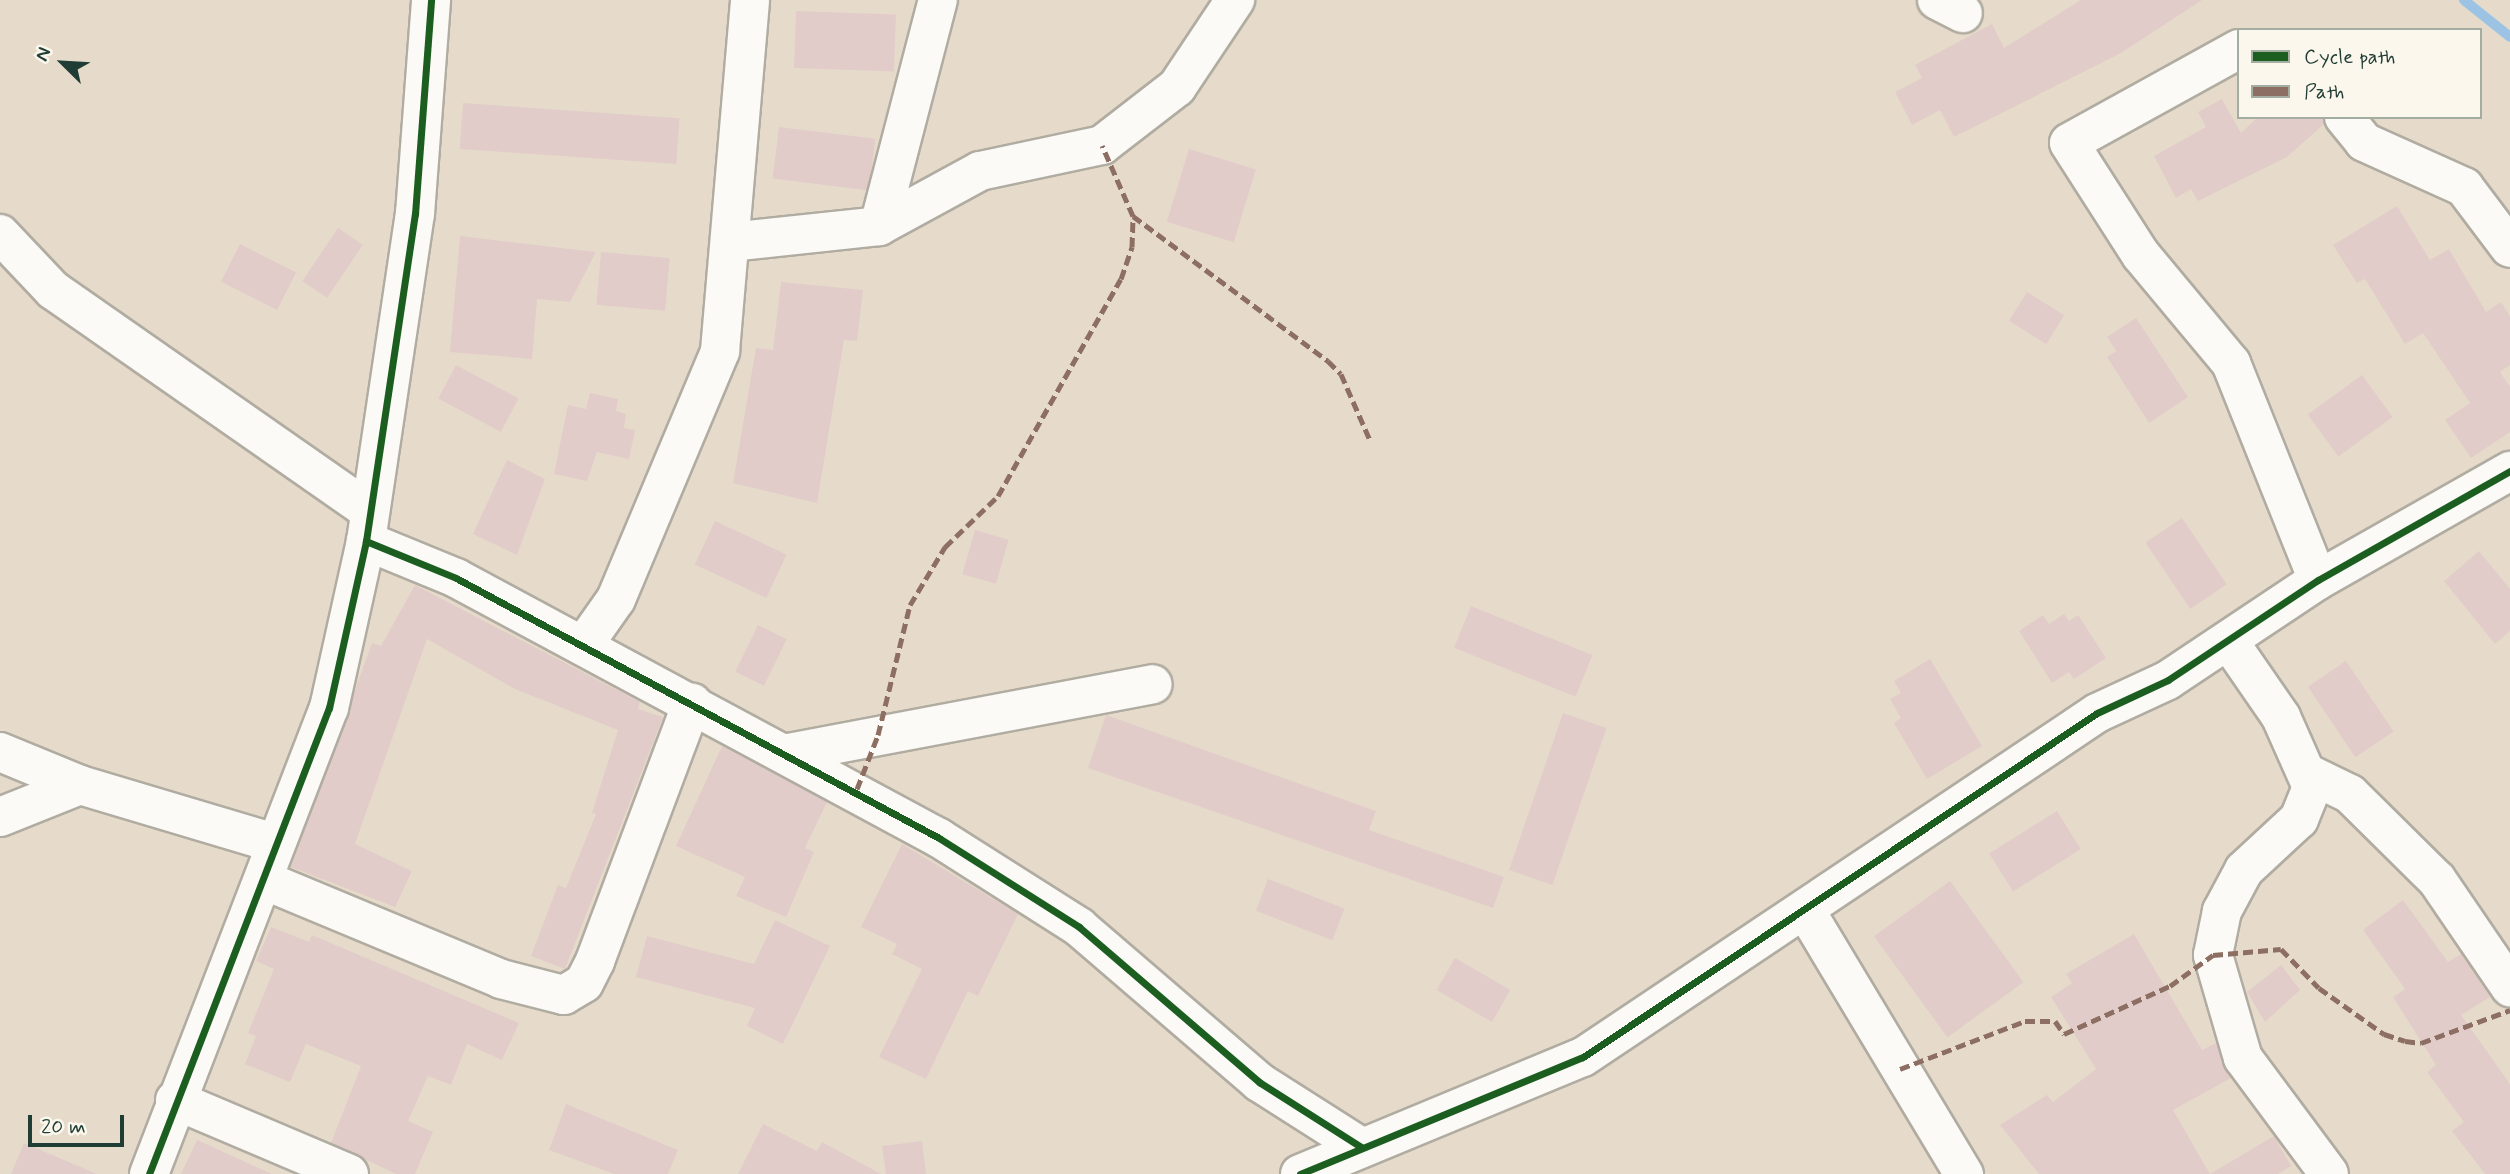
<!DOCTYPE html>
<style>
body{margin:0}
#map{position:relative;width:2510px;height:1174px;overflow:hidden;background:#e6dbca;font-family:Mynerve,sans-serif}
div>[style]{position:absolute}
.stream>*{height:10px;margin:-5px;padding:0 5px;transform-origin:5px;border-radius:5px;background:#9cc3e4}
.building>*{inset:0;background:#e1ccc9;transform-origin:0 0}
.roads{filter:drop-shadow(2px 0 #b1aca1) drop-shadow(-2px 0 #b1aca1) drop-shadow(0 2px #b1aca1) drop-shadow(0 -2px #b1aca1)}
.minor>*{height:38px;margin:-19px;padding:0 19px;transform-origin:19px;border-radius:19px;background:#fbfaf7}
.quiet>*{height:5px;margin-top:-2.5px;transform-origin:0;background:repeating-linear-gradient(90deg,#8d6e63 0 10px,transparent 0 15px)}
.cycleway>*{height:7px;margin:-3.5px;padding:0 3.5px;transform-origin:3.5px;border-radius:3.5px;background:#1b5e20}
span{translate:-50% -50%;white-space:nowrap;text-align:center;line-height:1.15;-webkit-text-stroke:7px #fbf7ec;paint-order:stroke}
.legend{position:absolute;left:2237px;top:28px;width:245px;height:91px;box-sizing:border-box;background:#fbf7ec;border:2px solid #a3ada2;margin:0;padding:9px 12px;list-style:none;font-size:21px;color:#1f3d34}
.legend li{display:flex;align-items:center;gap:14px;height:35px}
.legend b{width:35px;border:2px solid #a3ada2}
.north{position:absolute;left:28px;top:28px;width:70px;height:70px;-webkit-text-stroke:5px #fbf7ec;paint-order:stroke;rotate:294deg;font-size:19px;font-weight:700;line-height:28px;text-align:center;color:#1f3d34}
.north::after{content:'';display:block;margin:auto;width:24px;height:32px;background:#1f3d34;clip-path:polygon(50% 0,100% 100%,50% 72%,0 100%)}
.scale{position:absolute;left:28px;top:1115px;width:96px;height:32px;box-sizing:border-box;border:4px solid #1f3d34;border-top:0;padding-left:9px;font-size:21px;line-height:24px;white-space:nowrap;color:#1f3d34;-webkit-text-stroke:5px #fbf7ec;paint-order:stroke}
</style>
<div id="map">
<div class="stream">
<i style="left:2464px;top:0;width:59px;rotate:38.8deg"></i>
</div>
<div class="building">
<i style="clip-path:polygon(2081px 0,2202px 0,2121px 53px,1954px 137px,1940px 110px,1912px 125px,1895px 92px,1922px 78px,1915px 65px,1992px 24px,2004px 48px)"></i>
<i style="left:796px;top:11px;width:100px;height:57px;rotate:2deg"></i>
<i style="clip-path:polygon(2222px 99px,2241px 133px,2258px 117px,2323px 117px,2324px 124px,2287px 157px,2198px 201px,2191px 189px,2176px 198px,2154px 156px,2206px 127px,2198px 112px)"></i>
<i style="left:463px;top:103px;width:217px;height:46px;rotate:4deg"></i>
<i style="left:779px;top:127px;width:97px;height:52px;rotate:7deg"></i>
<i style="left:1189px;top:149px;width:70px;height:76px;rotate:17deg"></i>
<i style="clip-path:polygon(2397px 206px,2430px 260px,2449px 249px,2486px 312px,2501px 302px,2510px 316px,2510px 365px,2500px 372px,2510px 387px,2510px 432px,2471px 458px,2445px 420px,2470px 403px,2423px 333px,2405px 344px,2365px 279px,2357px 283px,2333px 245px)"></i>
<i style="left:338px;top:228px;width:30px;height:64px;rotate:34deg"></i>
<i style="clip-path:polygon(460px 236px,596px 252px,570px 302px,537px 299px,532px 359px,450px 352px)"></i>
<i style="left:240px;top:244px;width:63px;height:42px;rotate:27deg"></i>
<i style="left:601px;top:252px;width:69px;height:53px;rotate:5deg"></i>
<i style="clip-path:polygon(781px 282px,863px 290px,857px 341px,844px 340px,817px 503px,733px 483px,756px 348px,773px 350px)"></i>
<i style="left:2027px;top:292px;width:44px;height:34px;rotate:32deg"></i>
<i style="clip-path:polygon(2136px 318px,2188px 397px,2149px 423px,2107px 357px,2116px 351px,2107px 337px)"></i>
<i style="left:456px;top:365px;width:71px;height:38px;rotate:28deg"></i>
<i style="left:2362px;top:375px;width:52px;height:67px;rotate:54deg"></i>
<i style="clip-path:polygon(590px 393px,618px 399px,616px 411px,626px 414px,624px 428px,635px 430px,629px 459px,597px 452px,587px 481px,554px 474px,568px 405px,586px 409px)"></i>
<i style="clip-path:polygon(507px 460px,545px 479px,517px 555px,473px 534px)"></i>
<i style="left:2182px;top:518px;width:80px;height:44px;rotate:56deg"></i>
<i style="left:715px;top:521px;width:79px;height:48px;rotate:25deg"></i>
<i style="left:975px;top:530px;width:35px;height:46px;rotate:16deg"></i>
<i style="clip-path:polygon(2479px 551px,2510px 589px,2510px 631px,2495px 644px,2444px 581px)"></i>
<i style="clip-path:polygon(415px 585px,640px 702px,638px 709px,663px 717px,565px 969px,531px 956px,558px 885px,566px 888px,596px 814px,592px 813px,618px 730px,515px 689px,427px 639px,355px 844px,412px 871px,395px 907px,291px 867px,372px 643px,381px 646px)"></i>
<i style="left:1471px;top:606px;width:131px;height:45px;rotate:22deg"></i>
<i style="clip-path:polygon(2064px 614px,2069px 621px,2078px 615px,2106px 658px,2074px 679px,2069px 672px,2052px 683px,2019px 631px,2043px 615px,2049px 624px)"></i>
<i style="left:758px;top:625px;width:32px;height:52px;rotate:26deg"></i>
<i style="clip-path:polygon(1930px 659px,1982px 746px,1927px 779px,1894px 723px,1901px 718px,1890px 699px,1901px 693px,1894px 681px)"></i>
<i style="left:2346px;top:661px;width:85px;height:46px;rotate:56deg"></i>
<i style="left:1563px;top:713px;width:46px;height:166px;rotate:19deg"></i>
<i style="clip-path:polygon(1106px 715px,1376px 811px,1369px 830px,1504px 877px,1493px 908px,1088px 768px)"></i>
<i style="clip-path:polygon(722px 746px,827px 802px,805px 848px,814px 852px,786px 917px,736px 896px,745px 877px,676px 846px)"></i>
<i style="left:2057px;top:811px;width:45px;height:80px;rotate:58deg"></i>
<i style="clip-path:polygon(902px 844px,1018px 914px,978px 996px,968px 991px,926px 1079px,879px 1057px,922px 969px,892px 954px,897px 944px,861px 927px)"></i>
<i style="left:1268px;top:879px;width:82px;height:34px;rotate:21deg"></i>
<i style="left:1950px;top:881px;width:125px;height:94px;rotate:54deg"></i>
<i style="clip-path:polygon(2403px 900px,2448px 962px,2461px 954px,2490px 997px,2461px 1015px,2510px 1084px,2510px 1174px,2485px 1174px,2452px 1131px,2464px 1122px,2427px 1072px,2436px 1065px,2393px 997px,2405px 989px,2363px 930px)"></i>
<i style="clip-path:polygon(775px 920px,830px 946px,783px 1044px,747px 1026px,755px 1008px,636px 977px,647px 936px,754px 964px)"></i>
<i style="clip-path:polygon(271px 927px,309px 942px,312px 935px,519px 1023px,502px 1060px,467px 1044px,451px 1085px,428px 1076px,408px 1121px,433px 1132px,415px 1174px,396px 1174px,331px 1143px,361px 1066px,306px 1044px,290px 1082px,245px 1064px,256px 1036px,248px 1033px,274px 969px,256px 961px)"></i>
<i style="clip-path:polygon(2134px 934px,2202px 1050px,2216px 1043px,2231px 1078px,2173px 1110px,2210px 1174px,2039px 1174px,2000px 1125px,2047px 1095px,2053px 1102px,2096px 1069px,2051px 997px,2072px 983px,2066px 974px)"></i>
<i style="left:1455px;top:958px;width:64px;height:37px;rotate:30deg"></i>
<i style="clip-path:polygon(2281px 965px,2300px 990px,2265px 1022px,2247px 992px)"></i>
<i style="clip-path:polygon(566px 1104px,678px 1150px,668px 1174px,614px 1174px,549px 1150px)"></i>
<i style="clip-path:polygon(763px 1124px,817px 1151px,822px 1142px,881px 1174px,738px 1174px)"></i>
<i style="clip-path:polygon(2274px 1136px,2291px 1166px,2278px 1174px,2210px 1174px)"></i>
<i style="clip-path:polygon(197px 1140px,272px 1174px,181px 1174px)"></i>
<i style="clip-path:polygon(922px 1141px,926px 1174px,886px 1174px,882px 1146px)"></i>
<i style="clip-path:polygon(24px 1143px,97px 1174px,11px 1174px)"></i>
</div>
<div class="roads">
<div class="minor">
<i style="left:1937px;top:0;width:29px;rotate:27deg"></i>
<i style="left:2239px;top:49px;width:194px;rotate:151.1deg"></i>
<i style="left:2069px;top:143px;width:133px;rotate:57.3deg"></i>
<i style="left:2141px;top:255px;width:141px;rotate:50.2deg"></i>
<i style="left:2231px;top:363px;width:234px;rotate:68.2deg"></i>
<i style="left:2344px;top:117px;width:32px;rotate:51deg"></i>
<i style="left:2364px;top:142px;width:110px;rotate:24.2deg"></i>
<i style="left:2464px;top:187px;width:76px;rotate:53deg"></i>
<i style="left:879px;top:226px;width:234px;rotate:-75.4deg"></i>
<i style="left:0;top:234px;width:77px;rotate:46.6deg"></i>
<i style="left:53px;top:290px;width:381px;rotate:34.9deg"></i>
<i style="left:730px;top:242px;width:150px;rotate:-6.1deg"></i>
<i style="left:879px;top:226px;width:115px;rotate:-28.6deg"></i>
<i style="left:980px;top:171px;width:125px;rotate:-12deg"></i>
<i style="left:1102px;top:145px;width:95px;rotate:-37.7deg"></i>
<i style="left:1177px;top:87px;width:105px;rotate:-56.3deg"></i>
<i style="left:366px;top:541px;width:97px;rotate:22.3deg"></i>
<i style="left:456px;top:578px;width:549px;rotate:28.29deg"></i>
<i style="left:939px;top:838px;width:166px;rotate:32.4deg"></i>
<i style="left:1079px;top:927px;width:238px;rotate:40.7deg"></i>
<i style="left:1259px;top:1082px;width:121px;rotate:32.5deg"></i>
<i style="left:2230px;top:643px;width:90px;rotate:55.4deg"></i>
<i style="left:2281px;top:717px;width:77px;rotate:66.1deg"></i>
<i style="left:2312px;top:787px;width:35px;rotate:112deg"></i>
<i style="left:2299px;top:819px;width:75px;rotate:137.2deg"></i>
<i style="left:2244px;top:870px;width:47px;rotate:118.2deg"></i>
<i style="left:2222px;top:911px;width:45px;rotate:101.6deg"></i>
<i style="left:2213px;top:955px;width:107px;rotate:73.8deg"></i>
<i style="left:2243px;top:1058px;width:144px;rotate:53.4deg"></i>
<i style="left:583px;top:646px;width:57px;rotate:-54.9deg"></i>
<i style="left:616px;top:599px;width:269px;rotate:-67.2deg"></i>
<i style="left:720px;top:351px;width:352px;rotate:-85.1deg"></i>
<i style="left:0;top:752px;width:87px;rotate:22.4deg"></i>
<i style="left:80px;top:785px;width:202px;rotate:16.6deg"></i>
<i style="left:789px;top:753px;width:370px;rotate:-10.7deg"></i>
<i style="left:2307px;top:773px;width:48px;rotate:26deg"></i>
<i style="left:2350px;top:794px;width:122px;rotate:44.7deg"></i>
<i style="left:2437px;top:880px;width:130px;rotate:55.7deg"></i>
<i style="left:0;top:817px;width:86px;rotate:-21.8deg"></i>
<i style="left:266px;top:881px;width:255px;rotate:22.6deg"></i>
<i style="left:501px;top:979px;width:65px;rotate:14.3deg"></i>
<i style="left:564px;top:995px;width:23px;rotate:-31deg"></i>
<i style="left:584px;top:983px;width:25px;rotate:-63deg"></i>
<i style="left:595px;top:961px;width:276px;rotate:-69.4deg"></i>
<i style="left:1807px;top:913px;width:305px;rotate:59deg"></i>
<i style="left:175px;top:1100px;width:189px;rotate:23deg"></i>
<i style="left:149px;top:1174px;width:500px;rotate:-68.9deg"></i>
<i style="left:329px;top:708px;width:171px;rotate:-77.5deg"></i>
<i style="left:366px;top:541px;width:331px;rotate:-81.5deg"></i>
<i style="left:415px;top:214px;width:215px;rotate:-85.7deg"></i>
<i style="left:1300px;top:1174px;width:306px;rotate:-22.5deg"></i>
<i style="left:1583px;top:1057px;width:618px;rotate:-33.79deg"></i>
<i style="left:2097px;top:713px;width:78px;rotate:-24.9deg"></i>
<i style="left:2168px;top:680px;width:180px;rotate:-33.7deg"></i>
<i style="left:2318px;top:580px;width:221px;rotate:-29.6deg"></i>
</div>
</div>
<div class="quiet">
<i style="left:1133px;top:216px;width:243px;rotate:36.6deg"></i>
<i style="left:1328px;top:361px;width:18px;rotate:45deg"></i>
<i style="left:1341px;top:374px;width:72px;rotate:66.3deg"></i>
<i style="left:857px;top:789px;width:58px;rotate:-68.7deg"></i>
<i style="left:878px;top:735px;width:134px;rotate:-76.2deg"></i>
<i style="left:910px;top:605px;width:68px;rotate:-58.9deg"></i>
<i style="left:945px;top:547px;width:74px;rotate:-43.9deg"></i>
<i style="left:998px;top:496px;width:249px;rotate:-60.5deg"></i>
<i style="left:1121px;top:279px;width:34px;rotate:-71deg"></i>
<i style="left:1132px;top:247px;width:31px;rotate:-88deg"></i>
<i style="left:1133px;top:216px;width:77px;rotate:-113.6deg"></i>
<i style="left:1900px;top:1069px;width:134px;rotate:-21deg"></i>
<i style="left:2025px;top:1021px;width:30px"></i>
<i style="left:2055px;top:1021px;width:16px;rotate:55deg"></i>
<i style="left:2064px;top:1034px;width:116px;rotate:-24.4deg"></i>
<i style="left:2170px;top:986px;width:53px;rotate:-35.8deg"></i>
<i style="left:2213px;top:955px;width:68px;rotate:-5deg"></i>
<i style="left:2281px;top:949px;width:54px;rotate:45.7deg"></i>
<i style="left:2319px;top:988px;width:80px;rotate:35.3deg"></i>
<i style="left:2384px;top:1034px;width:22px;rotate:18deg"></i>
<i style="left:2405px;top:1041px;width:16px;rotate:7deg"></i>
<i style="left:2421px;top:1043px;width:95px;rotate:-20.3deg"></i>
</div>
<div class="cycleway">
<i style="left:366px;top:541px;width:97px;rotate:22.3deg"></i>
<i style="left:456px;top:578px;width:549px;rotate:28.29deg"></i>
<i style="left:939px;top:838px;width:166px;rotate:32.4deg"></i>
<i style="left:1079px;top:927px;width:238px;rotate:40.7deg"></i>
<i style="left:1259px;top:1082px;width:121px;rotate:32.5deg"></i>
<i style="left:149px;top:1174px;width:500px;rotate:-68.9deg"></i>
<i style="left:329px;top:708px;width:171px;rotate:-77.5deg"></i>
<i style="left:366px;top:541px;width:331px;rotate:-81.5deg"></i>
<i style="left:415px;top:214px;width:215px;rotate:-85.7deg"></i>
<i style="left:1300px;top:1174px;width:306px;rotate:-22.5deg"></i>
<i style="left:1583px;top:1057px;width:618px;rotate:-33.79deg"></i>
<i style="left:2097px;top:713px;width:78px;rotate:-24.9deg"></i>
<i style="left:2168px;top:680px;width:180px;rotate:-33.7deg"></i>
<i style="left:2318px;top:580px;width:221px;rotate:-29.6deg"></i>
</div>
<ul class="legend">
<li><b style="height:9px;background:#1b5e20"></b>Cycle path</li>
<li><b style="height:9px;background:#8d6e63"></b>Path</li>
</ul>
<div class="north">N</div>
<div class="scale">20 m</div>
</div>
